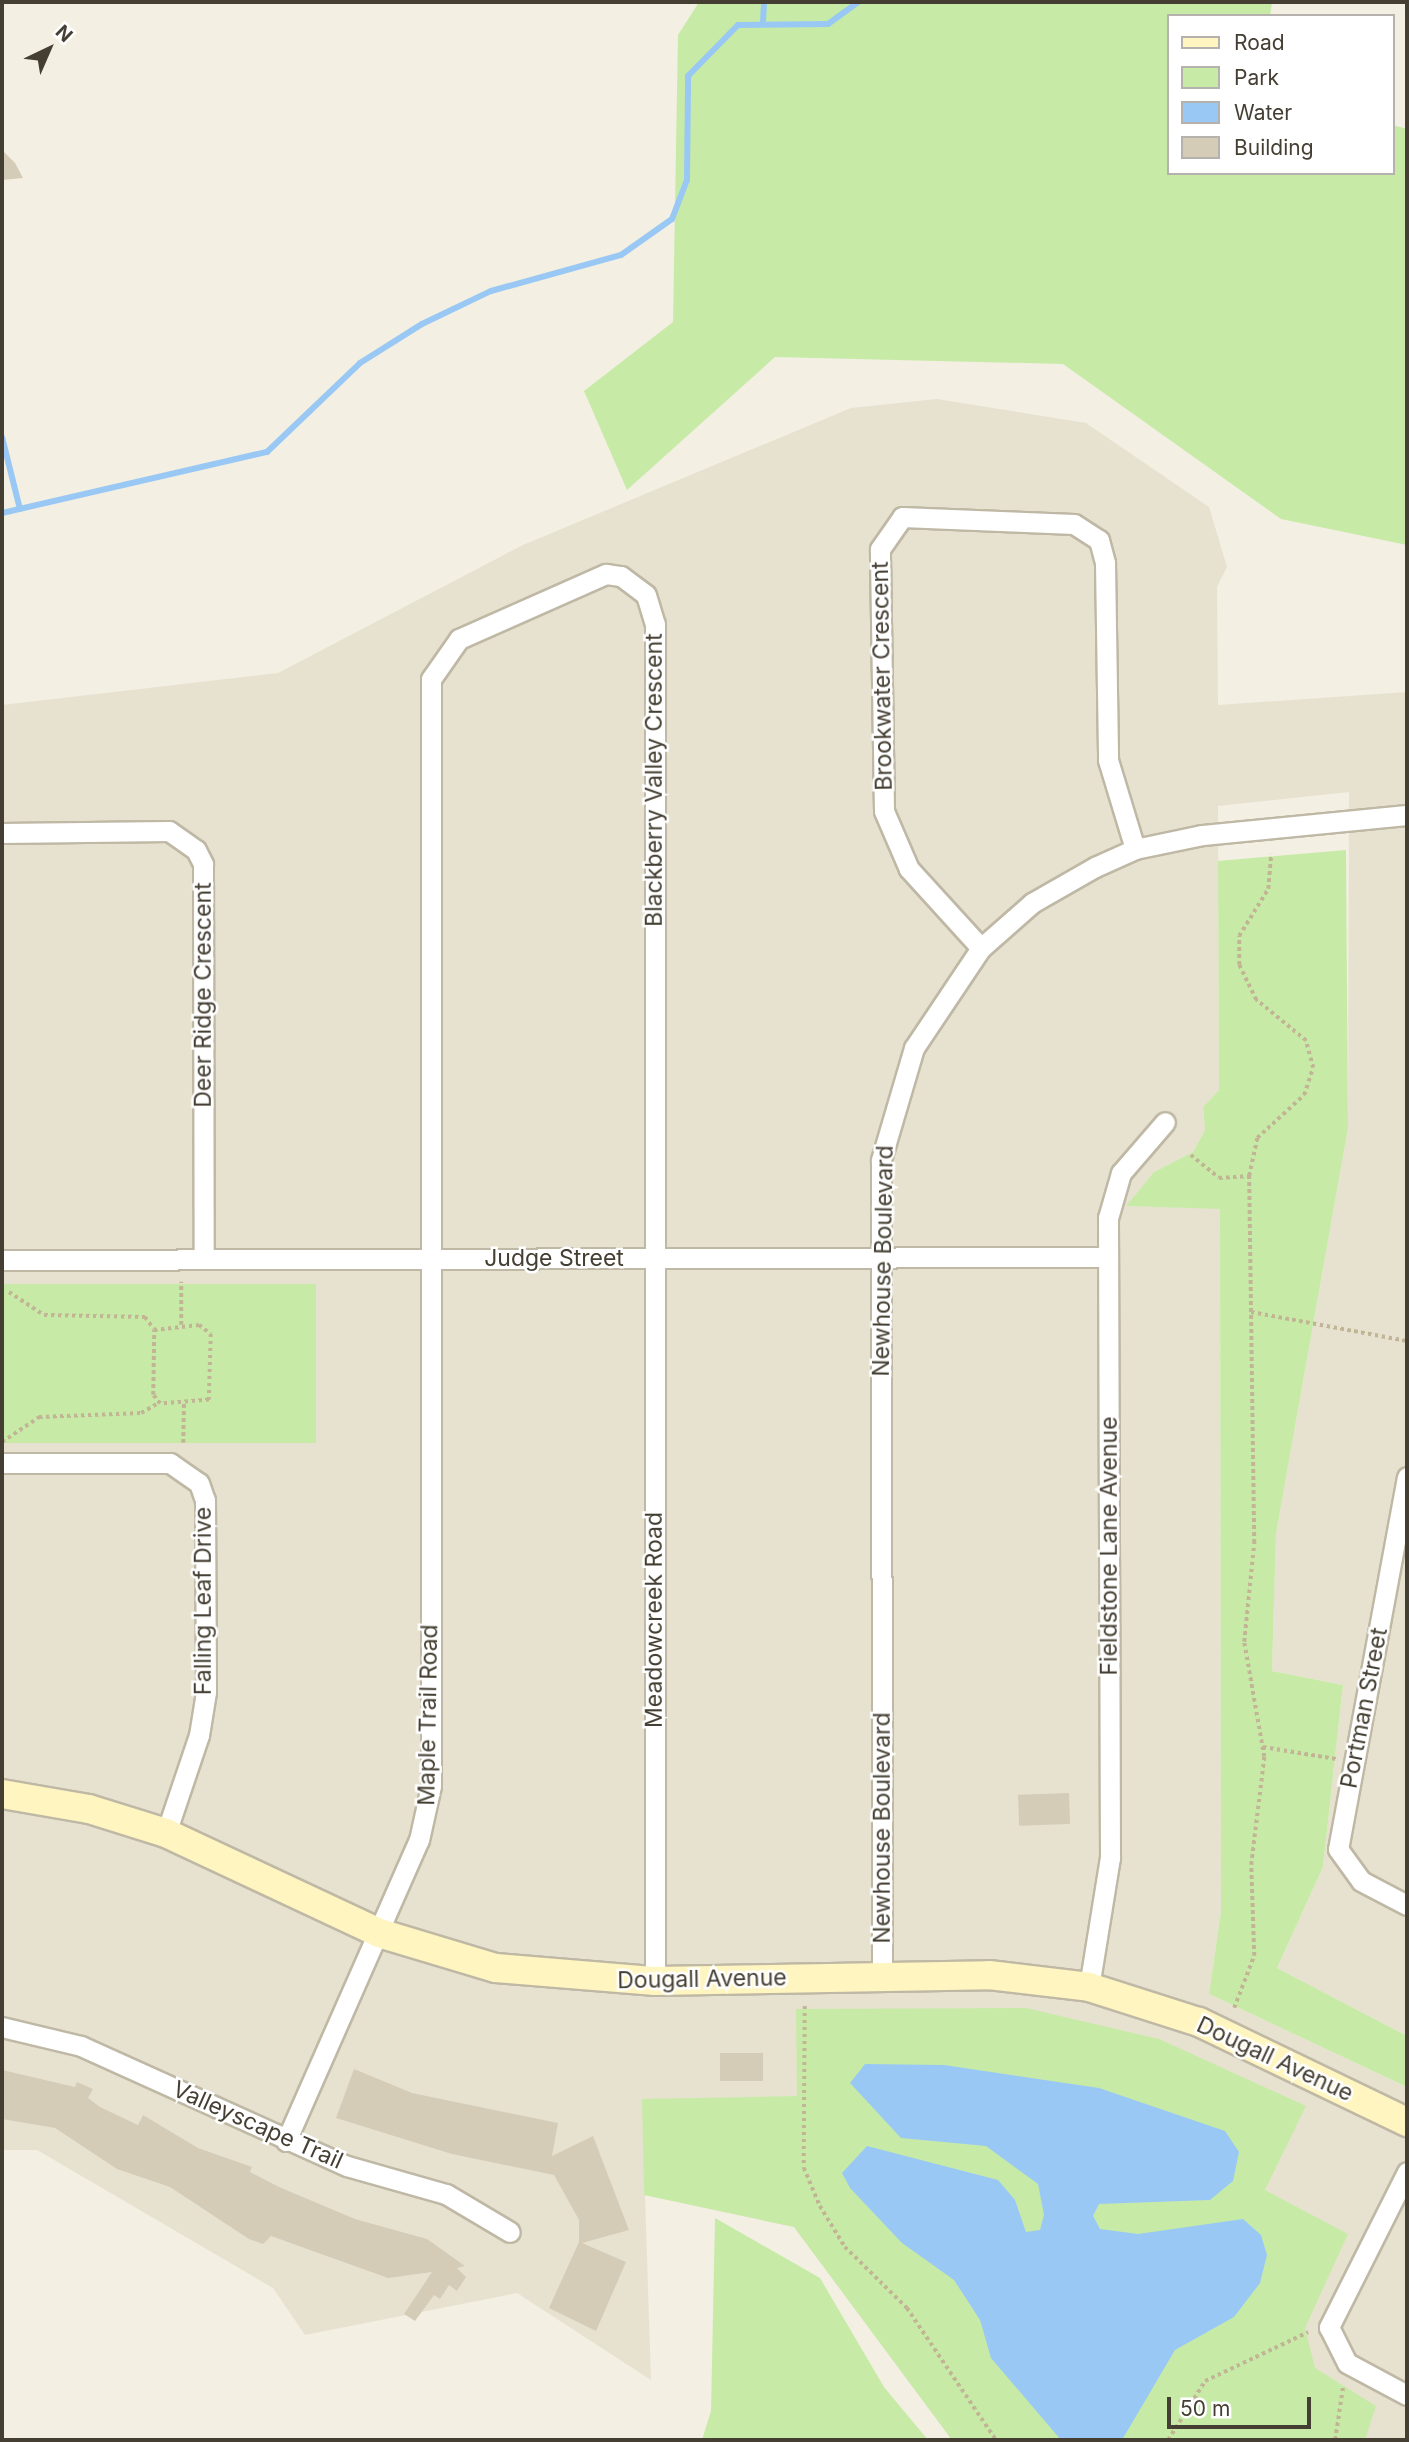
<!DOCTYPE html>
<style>
body{margin:0}
#map{position:relative;width:1409px;height:2442px;overflow:hidden;background:#f3efe3;font-family:Inter,sans-serif}
div>[style]{position:absolute}
.residential>*{inset:0;background:#e7e2d0}
.green>*{inset:0;background:#c7eba7;transform-origin:0 0}
.water>*{inset:0;background:#99c8f5}
.stream>*{height:6px;margin:-3px;padding:0 3px;transform-origin:3px;border-radius:3px;background:#99c8f5}
.building>*{inset:0;background:#d5ccb7;transform-origin:0 0}
.path>*{height:3.5px;margin-top:-1.75px;transform-origin:0;background:repeating-linear-gradient(90deg,#c2b595 0 3.5px,transparent 0 7px)}
.roads{filter:drop-shadow(2px 0 #bfb8a5) drop-shadow(-2px 0 #bfb8a5) drop-shadow(0 2px #bfb8a5) drop-shadow(0 -2px #bfb8a5)}
.street>*{height:19px;margin:-9.5px;padding:0 9.5px;transform-origin:9.5px;border-radius:9.5px;background:#fff}
.secondary>*{height:28px;margin:-14px;padding:0 14px;transform-origin:14px;border-radius:14px;background:#fff5c0}
span{translate:-50% -50%;white-space:nowrap;text-align:center;line-height:1.15;-webkit-text-stroke:5px #fff;paint-order:stroke}
.street-label{font-size:23px;color:#453f33}
.frame{position:absolute;inset:0;border:4px solid #453f33;pointer-events:none}
.legend{position:absolute;left:1167px;top:14px;width:228px;height:161px;box-sizing:border-box;background:#fff;border:2px solid #b5b2ad;margin:0;padding:9px 12px;list-style:none;font-size:21px;color:#453f33}
.legend li{display:flex;align-items:center;gap:14px;height:35px}
.legend b{width:35px;border:2px solid #b5b2ad}
.north{position:absolute;left:14px;top:14px;width:70px;height:70px;-webkit-text-stroke:5px #fff;paint-order:stroke;rotate:44deg;font-size:19px;font-weight:700;line-height:28px;text-align:center;color:#453f33}
.north::after{content:'';display:block;margin:auto;width:24px;height:32px;background:#453f33;clip-path:polygon(50% 0,100% 100%,50% 72%,0 100%)}
.scale{position:absolute;left:1167px;top:2397px;width:144px;height:32px;box-sizing:border-box;border:4px solid #453f33;border-top:0;padding-left:9px;font-size:21px;line-height:24px;white-space:nowrap;color:#453f33;-webkit-text-stroke:5px #fff;paint-order:stroke}
</style>
<div id="map">
<div class="residential">
<i style="clip-path:polygon(937px 399px,1086px 423px,1209px 507px,1227px 567px,1217px 587px,1218px 705px,1407px 692px,1407px 2036px,1277px 1968px,1323px 1867px,1343px 1685px,1272px 1671px,1276px 1534px,1348px 1128px,1349px 792px,1218px 806px,1219px 1090px,1203px 1107px,1205px 1130px,1193px 1152px,1154px 1172px,1127px 1206px,1220px 1208px,1221px 1911px,1209px 1994px,1407px 2087px,1407px 2440px,952px 2440px,794px 2227px,645px 2195px,651px 2380px,517px 2293px,305px 2335px,273px 2288px,37px 2150px,2px 2150px,2px 705px,278px 673px,523px 545px,851px 408px)"></i>
</div>
<div class="green">
<i style="clip-path:polygon(699px 2px,1272px 2px,1270px 16px,1169px 16px,1169px 173px,1393px 173px,1393px 125px,1407px 129px,1407px 545px,1281px 519px,1063px 364px,775px 357px,627px 490px,584px 391px,673px 322px,678px 35px)"></i>
<i style="clip-path:polygon(1346px 850px,1348px 1128px,1276px 1534px,1272px 1671px,1343px 1685px,1323px 1867px,1277px 1968px,1407px 2036px,1407px 2087px,1209px 1994px,1221px 1911px,1220px 1209px,1126px 1206px,1154px 1172px,1193px 1152px,1205px 1130px,1203px 1107px,1219px 1090px,1218px 861px)"></i>
<i style="left:316px;top:1284px;width:159px;height:312px;rotate:90deg"></i>
<i style="clip-path:polygon(1026px 2008px,1159px 2039px,1306px 2106px,1265px 2190px,1348px 2234px,1305px 2328px,1315px 2368px,1376px 2406px,1365px 2440px,952px 2440px,794px 2227px,644px 2195px,642px 2099px,797px 2096px,796px 2009px)"></i>
<i style="clip-path:polygon(715px 2218px,820px 2278px,884px 2387px,928px 2440px,702px 2440px,711px 2411px)"></i>
</div>
<div class="water">
<i style="clip-path:polygon(865px 2064px,944px 2065px,1099px 2088px,1225px 2131px,1239px 2152px,1233px 2181px,1210px 2200px,1099px 2204px,1093px 2216px,1100px 2229px,1138px 2234px,1243px 2219px,1261px 2235px,1267px 2255px,1260px 2283px,1234px 2317px,1175px 2350px,1122px 2440px,1061px 2440px,991px 2358px,980px 2320px,954px 2280px,902px 2243px,850px 2188px,842px 2173px,867px 2146px,998px 2180px,1015px 2200px,1026px 2232px,1040px 2230px,1044px 2215px,1038px 2184px,986px 2146px,901px 2138px,850px 2083px)"></i>
</div>
<div class="stream">
<i style="left:763px;top:22px;width:20px;rotate:-87deg"></i>
<i style="left:2px;top:437px;width:74px;rotate:76deg"></i>
<i style="left:2px;top:513px;width:272px;rotate:-13deg"></i>
<i style="left:267px;top:452px;width:129px;rotate:-43.7deg"></i>
<i style="left:360px;top:363px;width:73px;rotate:-32.2deg"></i>
<i style="left:422px;top:324px;width:76px;rotate:-25.6deg"></i>
<i style="left:491px;top:291px;width:135px;rotate:-15.5deg"></i>
<i style="left:621px;top:255px;width:62px;rotate:-35.2deg"></i>
<i style="left:672px;top:219px;width:42px;rotate:-69deg"></i>
<i style="left:687px;top:180px;width:104px;rotate:-89.4deg"></i>
<i style="left:688px;top:76px;width:71px;rotate:-45.6deg"></i>
<i style="left:738px;top:25px;width:90px;rotate:-0.6deg"></i>
<i style="left:828px;top:24px;width:37px;rotate:-36deg"></i>
</div>
<div class="building">
<i style="clip-path:polygon(2px 150px,15px 163px,23px 178px,2px 180px)"></i>
<i style="left:1069px;top:1793px;width:31px;height:51px;rotate:88deg"></i>
<i style="left:720px;top:2053px;width:43px;height:28px"></i>
<i style="clip-path:polygon(354px 2069px,412px 2093px,558px 2123px,552px 2156px,593px 2136px,629px 2230px,582px 2243px,626px 2262px,596px 2331px,549px 2308px,579px 2242px,579px 2220px,554px 2175px,452px 2154px,336px 2118px)"></i>
<i style="clip-path:polygon(2px 2070px,75px 2087px,77px 2082px,93px 2089px,88px 2098px,100px 2107px,138px 2125px,143px 2115px,198px 2148px,252px 2167px,250px 2172px,279px 2187px,355px 2219px,427px 2239px,465px 2266px,457px 2268px,466px 2277px,457px 2291px,449px 2285px,440px 2299px,434px 2295px,415px 2321px,404px 2314px,432px 2272px,388px 2278px,271px 2236px,263px 2244px,249px 2239px,170px 2187px,117px 2169px,55px 2128px,2px 2119px)"></i>
</div>
<div class="path">
<i style="left:1191px;top:1155px;width:36px;rotate:39deg"></i>
<i style="left:1219px;top:1178px;width:30px;rotate:-4deg"></i>
<i style="left:9px;top:1292px;width:42px;rotate:33.3deg"></i>
<i style="left:44px;top:1315px;width:101px;rotate:1.1deg"></i>
<i style="left:145px;top:1317px;width:15px;rotate:53deg"></i>
<i style="left:1251px;top:1312px;width:159px;rotate:10.5deg"></i>
<i style="left:181px;top:1325px;width:43px;rotate:-90deg"></i>
<i style="left:199px;top:1325px;width:15px;rotate:37deg"></i>
<i style="left:211px;top:1334px;width:66px;rotate:91.7deg"></i>
<i style="left:209px;top:1400px;width:49px;rotate:175.3deg"></i>
<i style="left:160px;top:1404px;width:11px;rotate:-128deg"></i>
<i style="left:153px;top:1395px;width:65px;rotate:-89.1deg"></i>
<i style="left:154px;top:1330px;width:45px;rotate:-6.3deg"></i>
<i style="left:2px;top:1442px;width:45px;rotate:-34deg"></i>
<i style="left:39px;top:1417px;width:102px;rotate:-2.2deg"></i>
<i style="left:141px;top:1413px;width:20px;rotate:-30deg"></i>
<i style="left:183px;top:1443px;width:39px;rotate:-89deg"></i>
<i style="left:1263px;top:1747px;width:74px;rotate:9.3deg"></i>
<i style="left:805px;top:2006px;width:162px;rotate:90.4deg"></i>
<i style="left:804px;top:2168px;width:41px;rotate:67.2deg"></i>
<i style="left:820px;top:2206px;width:48px;rotate:58.6deg"></i>
<i style="left:845px;top:2247px;width:87px;rotate:44.5deg"></i>
<i style="left:907px;top:2308px;width:159px;rotate:56deg"></i>
<i style="left:1234px;top:2008px;width:56px;rotate:-69deg"></i>
<i style="left:1254px;top:1956px;width:91px;rotate:-91.9deg"></i>
<i style="left:1251px;top:1865px;width:109px;rotate:-83.1deg"></i>
<i style="left:1264px;top:1757px;width:117px;rotate:-99.9deg"></i>
<i style="left:1244px;top:1642px;width:100px;rotate:-84.2deg"></i>
<i style="left:1254px;top:1543px;width:367px;rotate:-90.8deg"></i>
<i style="left:1249px;top:1176px;width:39px;rotate:-78deg"></i>
<i style="left:1257px;top:1138px;width:64px;rotate:-42.5deg"></i>
<i style="left:1304px;top:1095px;width:28px;rotate:-72deg"></i>
<i style="left:1313px;top:1068px;width:28px;rotate:-105deg"></i>
<i style="left:1306px;top:1041px;width:65px;rotate:-140.6deg"></i>
<i style="left:1256px;top:1000px;width:39px;rotate:-116deg"></i>
<i style="left:1239px;top:965px;width:29px;rotate:-90deg"></i>
<i style="left:1239px;top:936px;width:55px;rotate:-58.3deg"></i>
<i style="left:1268px;top:889px;width:35px;rotate:-85deg"></i>
<i style="left:1168px;top:2440px;width:70px;rotate:-57.9deg"></i>
<i style="left:1205px;top:2381px;width:114px;rotate:-25.4deg"></i>
<i style="left:1335px;top:2440px;width:55px;rotate:-81.6deg"></i>
</div>
<div class="roads">
<div class="street">
<i style="left:2px;top:833px;width:167px;rotate:-0.7deg"></i>
<i style="left:169px;top:831px;width:33px;rotate:35deg"></i>
<i style="left:196px;top:850px;width:16px;rotate:63deg"></i>
<i style="left:203px;top:864px;width:395px;rotate:89.9deg"></i>
<i style="left:981px;top:948px;width:107px;rotate:-132.3deg"></i>
<i style="left:909px;top:869px;width:63px;rotate:-113.3deg"></i>
<i style="left:884px;top:811px;width:262px;rotate:-90.9deg"></i>
<i style="left:880px;top:549px;width:39px;rotate:-55deg"></i>
<i style="left:902px;top:517px;width:172px;rotate:2.3deg"></i>
<i style="left:1074px;top:524px;width:30px;rotate:33deg"></i>
<i style="left:1099px;top:540px;width:24px;rotate:75deg"></i>
<i style="left:1105px;top:563px;width:197px;rotate:89.1deg"></i>
<i style="left:1108px;top:760px;width:93px;rotate:73.1deg"></i>
<i style="left:2px;top:1260px;width:1105px;rotate:-0.16deg"></i>
<i style="left:2px;top:1463px;width:168px"></i>
<i style="left:170px;top:1463px;width:35px;rotate:35deg"></i>
<i style="left:199px;top:1483px;width:18px;rotate:71deg"></i>
<i style="left:205px;top:1500px;width:192px;rotate:89.7deg"></i>
<i style="left:206px;top:1692px;width:44px;rotate:99.2deg"></i>
<i style="left:199px;top:1735px;width:103px;rotate:108.6deg"></i>
<i style="left:1407px;top:1477px;width:378px;rotate:100.5deg"></i>
<i style="left:1338px;top:1849px;width:39px;rotate:54deg"></i>
<i style="left:1361px;top:1881px;width:52px;rotate:27.6deg"></i>
<i style="left:882px;top:1976px;width:816px;rotate:-90.07deg"></i>
<i style="left:881px;top:1160px;width:117px;rotate:-73.6deg"></i>
<i style="left:914px;top:1048px;width:120px;rotate:-56.2deg"></i>
<i style="left:981px;top:948px;width:68px;rotate:-41.4deg"></i>
<i style="left:1032px;top:903px;width:73px;rotate:-29.7deg"></i>
<i style="left:1095px;top:867px;width:44px;rotate:-24.2deg"></i>
<i style="left:1135px;top:849px;width:68px;rotate:-11.8deg"></i>
<i style="left:1202px;top:835px;width:206px;rotate:-5.6deg"></i>
<i style="left:1089px;top:1987px;width:131px;rotate:-80.8deg"></i>
<i style="left:1110px;top:1858px;width:640px;rotate:-90.18deg"></i>
<i style="left:1108px;top:1218px;width:47px;rotate:-73.9deg"></i>
<i style="left:1121px;top:1173px;width:67px;rotate:-49.2deg"></i>
<i style="left:2px;top:2027px;width:81px;rotate:13.5deg"></i>
<i style="left:81px;top:2046px;width:292px;rotate:24.3deg"></i>
<i style="left:347px;top:2166px;width:103px;rotate:15.8deg"></i>
<i style="left:446px;top:2194px;width:74px;rotate:30.7deg"></i>
<i style="left:286px;top:2141px;width:329px;rotate:-66.2deg"></i>
<i style="left:419px;top:1840px;width:55px;rotate:-77.5deg"></i>
<i style="left:431px;top:1786px;width:1107px;rotate:-90deg"></i>
<i style="left:431px;top:679px;width:49px;rotate:-55deg"></i>
<i style="left:459px;top:639px;width:161px;rotate:-23.9deg"></i>
<i style="left:606px;top:574px;width:15px;rotate:8deg"></i>
<i style="left:621px;top:576px;width:31px;rotate:37deg"></i>
<i style="left:646px;top:595px;width:30px;rotate:73deg"></i>
<i style="left:655px;top:624px;width:1357px;rotate:90deg"></i>
<i style="left:1407px;top:2172px;width:174px;rotate:116.7deg"></i>
<i style="left:1329px;top:2327px;width:40px;rotate:63.4deg"></i>
<i style="left:1347px;top:2363px;width:68px;rotate:28.1deg"></i>
</div>
<div class="secondary">
<i style="left:2px;top:1794px;width:88px;rotate:9.8deg"></i>
<i style="left:89px;top:1809px;width:81px;rotate:17.3deg"></i>
<i style="left:166px;top:1833px;width:235px;rotate:25.1deg"></i>
<i style="left:379px;top:1933px;width:122px;rotate:16.7deg"></i>
<i style="left:496px;top:1968px;width:160px;rotate:4.7deg"></i>
<i style="left:655px;top:1981px;width:334px;rotate:-1deg"></i>
<i style="left:989px;top:1975px;width:101px;rotate:6.8deg"></i>
<i style="left:1089px;top:1987px;width:115px;rotate:17.7deg"></i>
<i style="left:1199px;top:2022px;width:231px;rotate:25.7deg"></i>
</div>
</div>
<div class="street-label">
<span style="left:882px;top:676px;rotate:-91deg">Brookwater Crescent</span>
<span style="left:654px;top:780px;rotate:-90deg">Blackberry Valley Crescent</span>
<span style="left:203px;top:995px;rotate:-90deg">Deer Ridge Crescent</span>
<span style="left:554px;top:1258px">Judge Street</span>
<span style="left:883px;top:1261px;rotate:-89deg">Newhouse Boulevard</span>
<span style="left:1109px;top:1546px;rotate:-90deg">Fieldstone Lane Avenue</span>
<span style="left:203px;top:1601px;rotate:-90deg">Falling Leaf Drive</span>
<span style="left:654px;top:1620px;rotate:-90deg">Meadowcreek Road</span>
<span style="left:1364px;top:1708px;rotate:-79deg">Portman Street</span>
<span style="left:428px;top:1715px;rotate:-89deg">Maple Trail Road</span>
<span style="left:882px;top:1828px;rotate:-90deg">Newhouse Boulevard</span>
<span style="left:702px;top:1979px;rotate:-1deg">Dougall Avenue</span>
<span style="left:1275px;top:2059px;rotate:25deg">Dougall Avenue</span>
<span style="left:258px;top:2125px;rotate:24deg">Valleyscape Trail</span>
</div>
<div class="frame"></div>
<ul class="legend">
<li><b style="height:9px;background:#fff5c0"></b>Road</li>
<li><b style="height:19px;background:#c7eba7"></b>Park</li>
<li><b style="height:19px;background:#99c8f5"></b>Water</li>
<li><b style="height:19px;background:#d5ccb7"></b>Building</li>
</ul>
<div class="north">N</div>
<div class="scale">50 m</div>
</div>
